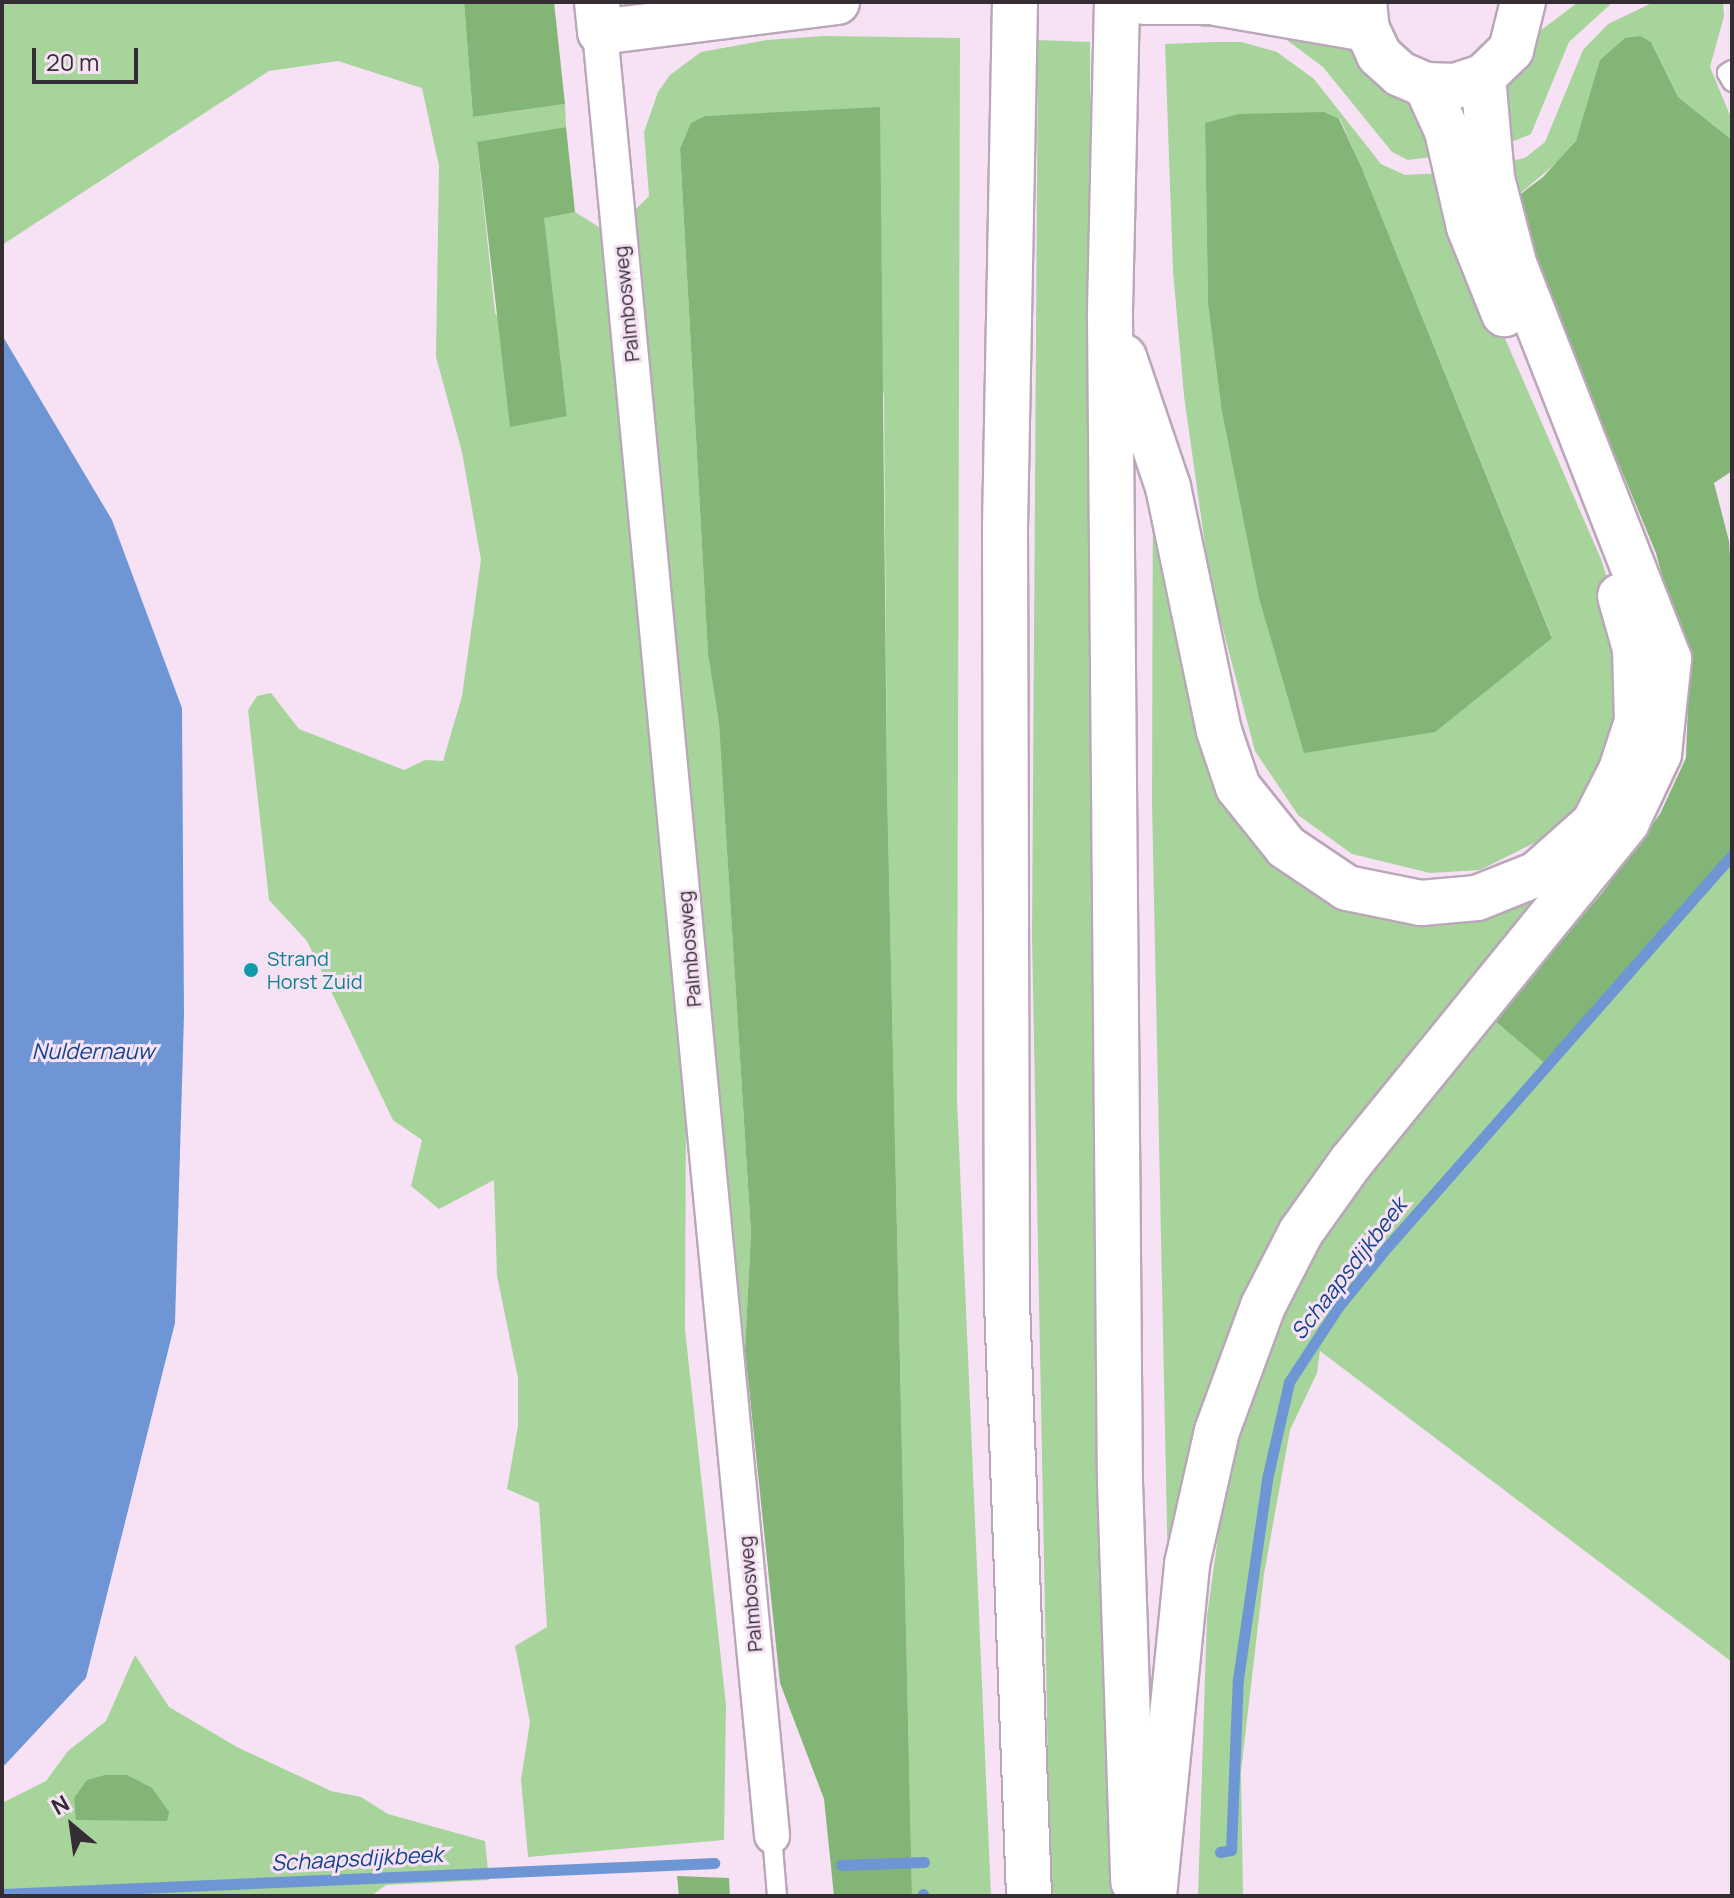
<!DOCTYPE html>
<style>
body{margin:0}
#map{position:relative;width:1734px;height:1898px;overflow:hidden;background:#f6e2f4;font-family:Manrope,sans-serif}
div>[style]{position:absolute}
.green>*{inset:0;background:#a7d49b}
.forest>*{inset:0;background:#83b576}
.water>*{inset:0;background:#6e96d5}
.stream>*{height:11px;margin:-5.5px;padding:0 5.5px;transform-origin:5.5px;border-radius:5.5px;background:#6e96d5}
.roads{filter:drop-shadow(2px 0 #baa7b9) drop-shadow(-2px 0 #baa7b9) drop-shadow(0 2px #baa7b9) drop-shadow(0 -2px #baa7b9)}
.lane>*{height:18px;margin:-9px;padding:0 9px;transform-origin:9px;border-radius:9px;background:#fff}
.street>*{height:34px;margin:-17px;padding:0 17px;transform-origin:17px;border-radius:17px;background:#fff}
.secondary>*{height:44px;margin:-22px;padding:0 22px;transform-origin:22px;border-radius:22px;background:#fff}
.highway>*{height:44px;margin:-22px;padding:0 22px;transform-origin:22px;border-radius:22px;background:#fff}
.dots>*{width:22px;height:22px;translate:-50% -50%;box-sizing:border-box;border:4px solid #f6e2f4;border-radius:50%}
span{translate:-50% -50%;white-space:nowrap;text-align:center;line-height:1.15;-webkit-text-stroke:6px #f6e2f4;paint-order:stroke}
.street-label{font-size:20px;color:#352d34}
.culture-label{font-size:20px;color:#0d838f}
.left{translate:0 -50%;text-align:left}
.water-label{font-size:22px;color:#11448d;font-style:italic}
.frame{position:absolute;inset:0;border:4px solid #352d34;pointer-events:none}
.north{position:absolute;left:32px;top:1786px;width:80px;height:80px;-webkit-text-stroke:6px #f6e2f4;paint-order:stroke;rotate:331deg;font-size:22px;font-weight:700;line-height:32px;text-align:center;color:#352d34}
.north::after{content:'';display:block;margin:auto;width:28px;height:36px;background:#352d34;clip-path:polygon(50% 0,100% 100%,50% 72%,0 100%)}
.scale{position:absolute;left:32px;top:48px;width:106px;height:36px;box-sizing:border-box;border:4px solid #352d34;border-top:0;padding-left:10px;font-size:24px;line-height:28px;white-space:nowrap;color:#352d34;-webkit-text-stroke:6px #f6e2f4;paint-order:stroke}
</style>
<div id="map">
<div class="green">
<i style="clip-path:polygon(2px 2px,464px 2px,473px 117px,565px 104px,566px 127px,477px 143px,495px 313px,567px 416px,543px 217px,575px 212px,602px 229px,686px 1108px,685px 1329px,726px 1705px,724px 1840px,528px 1857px,521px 1780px,530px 1722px,515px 1646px,547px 1627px,539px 1503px,507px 1489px,518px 1426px,518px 1378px,497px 1276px,494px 1180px,439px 1209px,411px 1186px,422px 1140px,393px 1120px,307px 941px,269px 900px,248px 710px,257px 696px,271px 693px,299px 729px,404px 770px,425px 760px,443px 761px,462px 696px,481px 560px,462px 452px,436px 357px,439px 166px,422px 88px,338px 61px,269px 71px,2px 245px)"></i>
<i style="clip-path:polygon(1613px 2px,1569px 42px,1531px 134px,1500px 147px,1497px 99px,1540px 31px,1577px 3px)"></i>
<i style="clip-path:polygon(1654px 2px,1723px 2px,1724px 16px,1710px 67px,1732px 120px,1732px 140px,1678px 97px,1651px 42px,1585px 116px,1576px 141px,1561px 159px,1510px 202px,1502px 163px,1525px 158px,1545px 142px,1583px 50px,1608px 24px)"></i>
<i style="clip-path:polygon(1201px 23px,1312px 29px,1341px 38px,1417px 103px,1435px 135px,1439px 156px,1408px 160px,1392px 152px,1323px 67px,1284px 38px,1245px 27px,1201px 27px)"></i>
<i style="clip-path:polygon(825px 36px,960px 38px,957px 1099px,991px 1896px,912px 1896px,887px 787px,884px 394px,741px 115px,705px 116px,680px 149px,708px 654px,719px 724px,751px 1233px,745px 1350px,650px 375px,635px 210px,649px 196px,644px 132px,658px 92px,670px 75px,701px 52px,767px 40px)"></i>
<i style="clip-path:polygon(1038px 40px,1090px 42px,1093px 932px,1114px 1896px,1052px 1896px,1050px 1872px,1032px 936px)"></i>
<i style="clip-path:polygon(evenodd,1213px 42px,1241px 42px,1277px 52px,1314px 79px,1381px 164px,1405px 175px,1442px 173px,1450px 212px,1601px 559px,1618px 614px,1623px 683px,1610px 747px,1575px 808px,1536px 842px,1480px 870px,1430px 873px,1352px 854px,1298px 815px,1255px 751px,1210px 580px,1184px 396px,1173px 271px,1165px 44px,1213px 42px,1340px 119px,1361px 166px,1552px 637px,1221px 406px,1208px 304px,1205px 123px,1340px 119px)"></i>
<i style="clip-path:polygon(1153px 458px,1207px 740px,1357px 903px,1570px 872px,1322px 1173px,1169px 1623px,1152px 803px)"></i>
<i style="clip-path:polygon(1732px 865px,1732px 1662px,1320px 1351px,1317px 1373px,1290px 1430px,1264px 1574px,1241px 1771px,1243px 1896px,1198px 1896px,1207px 1616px,1228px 1466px,1253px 1390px,1294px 1297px,1324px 1241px,1383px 1155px,1494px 1020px,1548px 1065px)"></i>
<i style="clip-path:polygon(135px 1655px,169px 1707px,237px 1747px,331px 1791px,361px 1797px,388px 1814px,485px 1841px,489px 1880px,386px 1885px,371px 1896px,2px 1896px,2px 1803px,46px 1781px,68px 1751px,106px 1721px)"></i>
</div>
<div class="forest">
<i style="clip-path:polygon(464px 2px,554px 2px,565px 104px,473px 117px)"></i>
<i style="clip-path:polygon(1640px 36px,1651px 42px,1678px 97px,1732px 140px,1732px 471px,1714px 483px,1729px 541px,1732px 586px,1732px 865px,1547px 1065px,1494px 1020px,1603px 892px,1660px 814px,1686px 758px,1688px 705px,1679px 640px,1656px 553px,1510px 202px,1543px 177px,1576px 141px,1600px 60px,1625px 38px)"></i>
<i style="clip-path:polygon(880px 107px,887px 787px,912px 1896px,834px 1896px,824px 1799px,780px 1683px,745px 1350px,751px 1233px,719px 724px,708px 654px,680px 149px,691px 123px,705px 116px)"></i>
<i style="clip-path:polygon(1324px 112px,1339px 119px,1361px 166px,1552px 638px,1435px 732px,1304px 753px,1259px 598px,1221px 406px,1208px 304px,1205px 123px,1239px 114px)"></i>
<i style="clip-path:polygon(566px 127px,575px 212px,544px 218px,567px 416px,510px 427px,477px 142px)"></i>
<i style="clip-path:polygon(105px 1775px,127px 1775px,152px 1788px,169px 1812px,167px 1821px,76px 1820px,74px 1798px,87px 1780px)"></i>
<i style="clip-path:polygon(677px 1876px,729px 1878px,730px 1896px,679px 1896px)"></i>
</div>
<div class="water">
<i style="clip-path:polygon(2px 335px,112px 520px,182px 708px,184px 1015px,175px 1323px,86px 1678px,2px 1768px)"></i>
</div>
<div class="stream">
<i style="left:1220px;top:1852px;width:11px;rotate:-10deg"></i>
<i style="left:1231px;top:1850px;width:171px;rotate:-87.7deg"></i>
<i style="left:1238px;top:1679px;width:202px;rotate:-81.7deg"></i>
<i style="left:1267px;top:1479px;width:99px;rotate:-77.2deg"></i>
<i style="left:1289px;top:1382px;width:90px;rotate:-56.8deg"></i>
<i style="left:1338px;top:1307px;width:79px;rotate:-50.7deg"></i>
<i style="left:1388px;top:1246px;width:521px;rotate:-48.66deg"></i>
<i style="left:841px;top:1865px;width:83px;rotate:-2.1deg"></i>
<i style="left:2px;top:1894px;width:713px;rotate:-2.49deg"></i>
<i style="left:923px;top:1894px;width:2px;rotate:90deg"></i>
</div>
<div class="roads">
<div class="lane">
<i style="left:1732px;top:70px;width:6px;rotate:149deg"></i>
<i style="left:1727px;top:73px;width:10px;rotate:61deg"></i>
<i style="left:772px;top:1836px;width:60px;rotate:85.2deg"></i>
</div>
<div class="street">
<i style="left:600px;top:32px;width:1812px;rotate:84.55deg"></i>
</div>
<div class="secondary">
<i style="left:597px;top:2px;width:30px;rotate:84deg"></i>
<i style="left:600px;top:32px;width:239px;rotate:-7.2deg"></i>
<i style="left:1144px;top:2px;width:78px"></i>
<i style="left:1364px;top:2px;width:27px;rotate:84deg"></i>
<i style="left:1367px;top:29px;width:29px;rotate:65deg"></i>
<i style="left:1379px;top:55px;width:28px;rotate:42deg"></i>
<i style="left:1400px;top:74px;width:28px;rotate:23deg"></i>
<i style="left:1426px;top:85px;width:29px;rotate:2deg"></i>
<i style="left:1455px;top:86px;width:29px;rotate:-18deg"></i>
<i style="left:1483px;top:77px;width:39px;rotate:-44deg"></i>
<i style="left:1511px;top:50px;width:49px;rotate:-76deg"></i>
<i style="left:1216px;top:3px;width:153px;rotate:9.8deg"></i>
</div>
<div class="highway">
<i style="left:1015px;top:2px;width:528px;rotate:91.09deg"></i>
<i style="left:1005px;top:530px;width:771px;rotate:89.85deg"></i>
<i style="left:1007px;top:1301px;width:595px;rotate:87.88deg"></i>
<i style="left:1117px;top:2px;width:315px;rotate:91.3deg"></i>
<i style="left:1110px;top:317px;width:1165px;rotate:89.51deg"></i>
<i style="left:1120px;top:1482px;width:400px;rotate:88.1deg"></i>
<i style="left:1426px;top:85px;width:51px;rotate:65.5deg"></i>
<i style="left:1447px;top:131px;width:98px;rotate:77.1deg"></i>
<i style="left:1469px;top:227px;width:94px;rotate:68.1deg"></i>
<i style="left:1124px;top:357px;width:137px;rotate:71.3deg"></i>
<i style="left:1168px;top:487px;width:249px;rotate:78.2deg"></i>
<i style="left:1219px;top:731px;width:59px;rotate:71.3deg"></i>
<i style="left:1238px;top:787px;width:77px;rotate:51.3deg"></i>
<i style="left:1286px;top:847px;width:73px;rotate:33.9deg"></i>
<i style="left:1347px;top:888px;width:76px;rotate:11.5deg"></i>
<i style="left:1421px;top:903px;width:56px;rotate:-5.1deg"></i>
<i style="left:1477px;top:898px;width:65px;rotate:-21.8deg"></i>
<i style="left:1537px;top:874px;width:76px;rotate:-41.8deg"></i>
<i style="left:1594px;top:823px;width:59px;rotate:-63deg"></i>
<i style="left:1621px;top:770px;width:52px;rotate:-71.9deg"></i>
<i style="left:1637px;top:721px;width:72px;rotate:-91.6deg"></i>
<i style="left:1635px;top:649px;width:55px;rotate:-105.8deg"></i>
<i style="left:1154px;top:1896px;width:334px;rotate:-84.3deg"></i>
<i style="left:1187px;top:1564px;width:136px;rotate:-77.3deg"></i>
<i style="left:1217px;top:1431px;width:133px;rotate:-69.8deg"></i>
<i style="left:1263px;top:1306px;width:83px;rotate:-62.8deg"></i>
<i style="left:1301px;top:1232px;width:86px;rotate:-54.5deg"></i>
<i style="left:1351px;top:1162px;width:438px;rotate:-50.9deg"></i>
<i style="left:1627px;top:822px;width:75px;rotate:-64.8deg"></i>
<i style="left:1659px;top:754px;width:96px;rotate:-84deg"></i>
<i style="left:1669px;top:659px;width:421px;rotate:-111.4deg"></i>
<i style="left:1515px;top:267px;width:92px;rotate:-104.5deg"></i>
<i style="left:1492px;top:178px;width:101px;rotate:-95.1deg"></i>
</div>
</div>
<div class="dots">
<i style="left:251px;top:970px;background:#0f9aa8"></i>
</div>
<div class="street-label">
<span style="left:626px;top:304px;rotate:-96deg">Palmbosweg</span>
<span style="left:689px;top:949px;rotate:-95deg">Palmbosweg</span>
<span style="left:750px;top:1594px;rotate:-95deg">Palmbosweg</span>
</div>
<div class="culture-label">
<span class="left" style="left:267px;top:970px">Strand<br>Horst Zuid</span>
</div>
<div class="water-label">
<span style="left:93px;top:1052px">Nuldernauw</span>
<span style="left:1349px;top:1269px;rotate:-52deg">Schaapsdijkbeek</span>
<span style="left:357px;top:1859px;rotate:-3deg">Schaapsdijkbeek</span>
</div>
<div class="frame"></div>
<div class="north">N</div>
<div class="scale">20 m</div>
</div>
